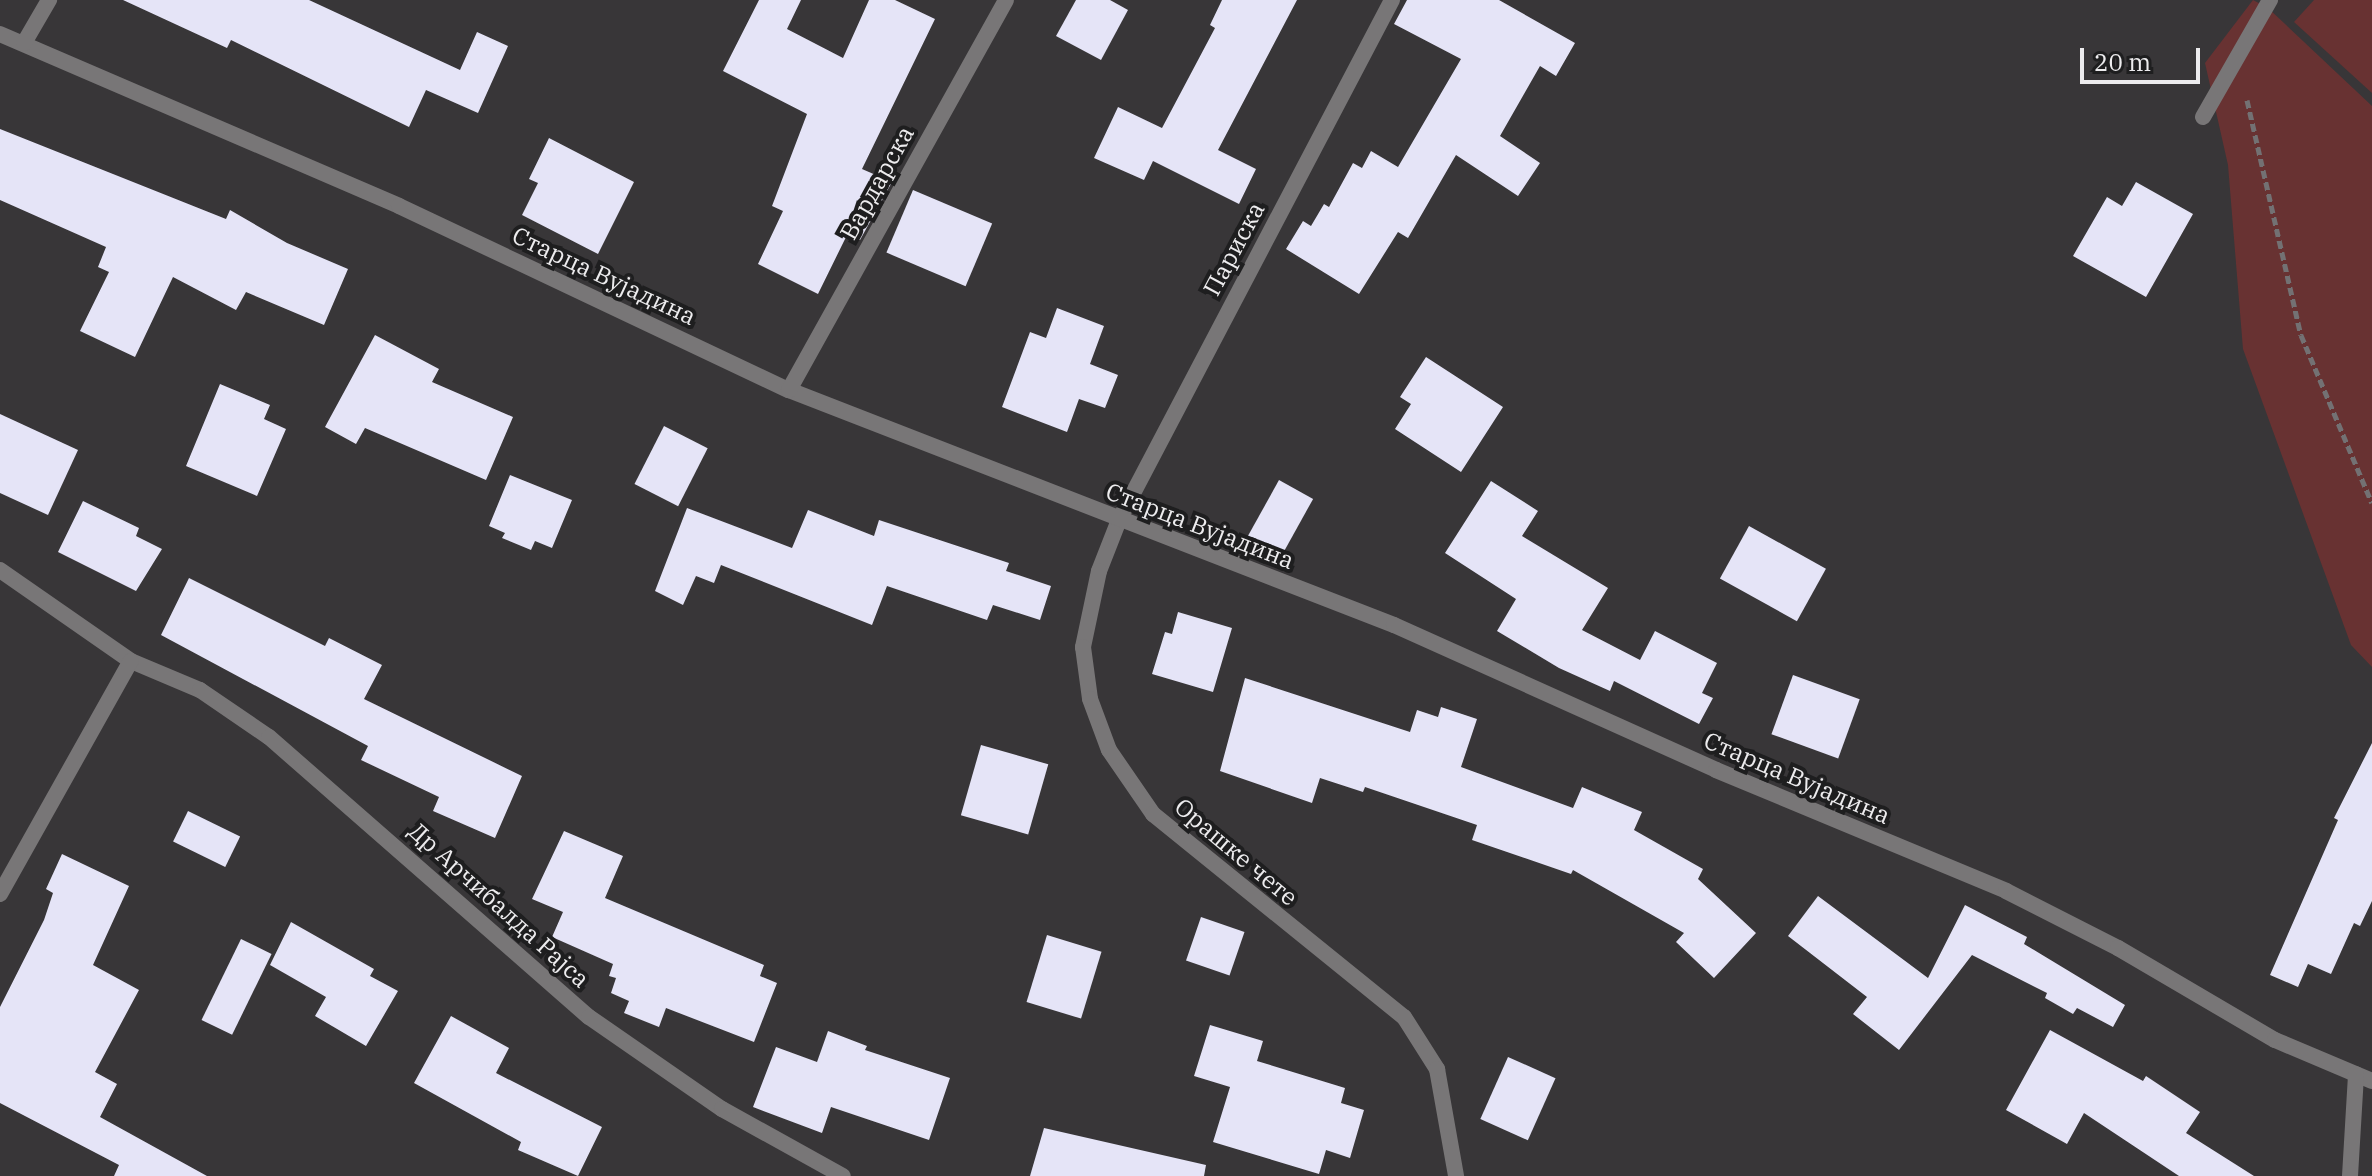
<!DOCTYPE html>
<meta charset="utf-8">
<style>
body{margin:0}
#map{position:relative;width:2372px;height:1176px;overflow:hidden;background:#383638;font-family:"IBM Plex Serif",serif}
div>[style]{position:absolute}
.green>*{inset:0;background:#683232}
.building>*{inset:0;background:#e5e4f7;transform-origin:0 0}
.path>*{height:5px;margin-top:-2.5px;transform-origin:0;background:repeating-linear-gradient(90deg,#737173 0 8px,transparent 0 12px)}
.street>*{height:16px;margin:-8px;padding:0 8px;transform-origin:8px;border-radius:8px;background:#787677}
span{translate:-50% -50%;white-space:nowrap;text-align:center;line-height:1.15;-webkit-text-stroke:8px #1e1e1f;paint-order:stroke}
.street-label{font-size:24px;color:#edecee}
.scale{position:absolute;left:2080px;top:48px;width:120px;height:36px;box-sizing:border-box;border:4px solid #edecee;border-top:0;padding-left:10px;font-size:24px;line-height:28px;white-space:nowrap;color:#edecee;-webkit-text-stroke:6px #1e1e1f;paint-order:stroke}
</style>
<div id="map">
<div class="green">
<i style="clip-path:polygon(2253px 0,2268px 8px,2372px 106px,2372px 667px,2351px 645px,2243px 349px,2228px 165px,2205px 63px)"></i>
<i style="clip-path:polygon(2314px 0,2372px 0,2372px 93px,2294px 22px)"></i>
</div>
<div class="building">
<i style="clip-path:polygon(123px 0,309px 0,460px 70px,477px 32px,508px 46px,478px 113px,426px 90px,409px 127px,231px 40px,227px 48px)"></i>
<i style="clip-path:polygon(759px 0,801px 0,787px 29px,843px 58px,869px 0,895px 0,935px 19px,862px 169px,892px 182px,860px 240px,847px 235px,818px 294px,758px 264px,783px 211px,772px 206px,807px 114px,723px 71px)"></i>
<i style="clip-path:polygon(1076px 0,1110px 0,1128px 10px,1101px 60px,1056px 36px)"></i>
<i style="clip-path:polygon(1222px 0,1297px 0,1218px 150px,1256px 169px,1239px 204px,1153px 161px,1144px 180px,1094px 158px,1118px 107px,1162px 128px,1215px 28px,1210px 25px)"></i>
<i style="clip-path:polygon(1407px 0,1499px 0,1575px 43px,1556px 76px,1540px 66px,1500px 136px,1540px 163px,1518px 196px,1456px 155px,1408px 238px,1398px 232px,1359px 294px,1286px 249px,1303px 221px,1311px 226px,1324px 204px,1329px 207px,1353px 163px,1362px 168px,1371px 151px,1398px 167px,1461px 59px,1394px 24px)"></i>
<i style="clip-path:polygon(0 129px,226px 219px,230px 210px,287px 243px,348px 269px,324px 325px,246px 292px,236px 310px,173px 277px,135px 357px,80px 331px,109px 272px,98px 267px,106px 247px,0 200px)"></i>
<i style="clip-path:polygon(549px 138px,634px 182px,598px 254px,522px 215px,538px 183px,529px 179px)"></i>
<i style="clip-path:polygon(2136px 182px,2193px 214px,2146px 297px,2073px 256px,2107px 197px,2122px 206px)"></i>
<i style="left:913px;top:190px;width:86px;height:68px;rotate:23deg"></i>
<i style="clip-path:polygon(1057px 308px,1104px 326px,1090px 364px,1118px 375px,1105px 408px,1079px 399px,1067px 432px,1002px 407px,1030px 332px,1046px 338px)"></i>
<i style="clip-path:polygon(375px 335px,439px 369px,432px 382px,513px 417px,486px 480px,365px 428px,356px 444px,325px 427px)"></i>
<i style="clip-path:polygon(1426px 357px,1503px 407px,1461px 472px,1395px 429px,1411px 404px,1400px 397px)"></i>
<i style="clip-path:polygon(220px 384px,270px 405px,264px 419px,286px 429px,257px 496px,186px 466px)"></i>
<i style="clip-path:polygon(0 414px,78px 450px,48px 515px,0 493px)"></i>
<i style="left:664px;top:426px;width:49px;height:65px;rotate:27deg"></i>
<i style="clip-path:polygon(510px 475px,572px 500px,552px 548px,535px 541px,531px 550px,502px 538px,505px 533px,489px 526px)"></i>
<i style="left:1279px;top:480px;width:39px;height:67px;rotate:29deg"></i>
<i style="clip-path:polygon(1491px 481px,1538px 511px,1522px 536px,1608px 588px,1582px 630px,1640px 660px,1655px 631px,1717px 663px,1702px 693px,1713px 698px,1699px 724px,1614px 681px,1610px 691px,1559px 668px,1497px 631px,1516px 599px,1445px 553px)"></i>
<i style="clip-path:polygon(83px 501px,139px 528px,136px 536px,162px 549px,136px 591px,58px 552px)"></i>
<i style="clip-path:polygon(687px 508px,792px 548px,808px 510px,874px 536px,879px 520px,1009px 563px,1006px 571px,1051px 586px,1040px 620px,993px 605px,987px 620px,887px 586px,872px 625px,721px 565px,714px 583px,696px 576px,683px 605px,655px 591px)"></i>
<i style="left:1749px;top:526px;width:88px;height:60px;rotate:29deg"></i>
<i style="clip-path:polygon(189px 578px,325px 646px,329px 638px,382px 665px,364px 699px,522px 776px,495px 838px,433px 811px,439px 797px,361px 760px,368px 746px,161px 635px)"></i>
<i style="clip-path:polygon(1178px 612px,1232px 628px,1213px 692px,1152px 674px,1165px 632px,1172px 634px)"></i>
<i style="left:1793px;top:675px;width:71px;height:63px;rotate:20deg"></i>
<i style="clip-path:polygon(1245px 678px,1410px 732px,1417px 710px,1438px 717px,1441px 707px,1477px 719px,1461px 767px,1573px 808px,1582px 787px,1642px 812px,1634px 830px,1703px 869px,1698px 879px,1756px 933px,1714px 978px,1676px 942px,1684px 933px,1573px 870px,1571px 874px,1472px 840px,1477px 825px,1365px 787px,1363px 792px,1320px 778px,1312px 803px,1220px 771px)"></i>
<i style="clip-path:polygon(2372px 743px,2372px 901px,2360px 926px,2354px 923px,2331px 974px,2308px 964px,2298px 987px,2270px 975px,2338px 820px,2334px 818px)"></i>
<i style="left:981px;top:745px;width:70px;height:73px;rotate:16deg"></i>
<i style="left:188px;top:811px;width:58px;height:34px;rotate:26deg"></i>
<i style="clip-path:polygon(564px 831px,623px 856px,605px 898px,764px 965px,760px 976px,777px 983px,754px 1042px,666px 1008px,659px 1027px,624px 1013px,629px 1001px,611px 993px,616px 978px,609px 976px,613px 964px,552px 937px,563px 912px,532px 899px)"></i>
<i style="clip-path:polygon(62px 854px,129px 886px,93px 965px,139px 990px,95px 1072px,117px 1084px,100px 1117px,207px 1176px,114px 1176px,119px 1165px,0 1103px,0 1007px,44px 920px,53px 893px,46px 889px)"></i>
<i style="clip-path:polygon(1818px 896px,1928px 978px,1965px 905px,2027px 937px,2024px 944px,2125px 1005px,2113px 1027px,2077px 1008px,2073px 1014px,2045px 998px,2047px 993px,1972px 955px,1899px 1050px,1853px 1014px,1867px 997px,1788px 936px)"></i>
<i style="left:1201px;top:917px;width:46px;height:46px;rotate:19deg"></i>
<i style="clip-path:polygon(291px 922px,374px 969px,370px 976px,398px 991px,366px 1046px,315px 1016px,326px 997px,270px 965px)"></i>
<i style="left:1047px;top:935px;width:57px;height:70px;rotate:17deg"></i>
<i style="left:241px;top:939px;width:34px;height:90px;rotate:26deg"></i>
<i style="clip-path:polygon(451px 1016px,509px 1048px,496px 1073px,602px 1127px,578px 1176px,518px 1150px,521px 1142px,414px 1083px)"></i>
<i style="clip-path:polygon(1210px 1025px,1263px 1041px,1257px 1061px,1345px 1088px,1341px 1103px,1364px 1110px,1350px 1158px,1326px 1150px,1319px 1174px,1213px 1142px,1230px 1087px,1194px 1076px)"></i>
<i style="clip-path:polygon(2050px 1030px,2143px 1081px,2146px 1076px,2200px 1112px,2186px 1133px,2254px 1176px,2179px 1176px,2084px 1113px,2067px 1144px,2006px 1110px)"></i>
<i style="clip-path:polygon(828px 1031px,867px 1046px,865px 1050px,950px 1078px,929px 1140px,831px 1107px,822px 1133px,753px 1107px,776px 1047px,817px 1062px)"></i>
<i style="left:1508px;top:1057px;width:52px;height:68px;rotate:24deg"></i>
<i style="clip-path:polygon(1044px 1128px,1206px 1165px,1204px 1176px,1030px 1176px)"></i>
</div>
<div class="path">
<i style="left:2247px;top:100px;width:241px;rotate:77.1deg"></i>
<i style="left:2301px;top:335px;width:182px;rotate:67.1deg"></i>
</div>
<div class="street">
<i style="left:1392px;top:0;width:587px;rotate:117.7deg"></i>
<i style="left:1119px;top:520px;width:55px;rotate:111.4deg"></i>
<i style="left:1099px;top:571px;width:78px;rotate:101.9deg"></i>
<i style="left:1083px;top:647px;width:52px;rotate:82.3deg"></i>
<i style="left:1090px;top:699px;width:54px;rotate:69.6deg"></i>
<i style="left:1109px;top:750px;width:78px;rotate:55.5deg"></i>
<i style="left:1153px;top:814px;width:323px;rotate:39deg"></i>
<i style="left:1404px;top:1017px;width:62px;rotate:57.6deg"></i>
<i style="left:1437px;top:1069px;width:109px;rotate:79.9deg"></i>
<i style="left:0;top:34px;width:434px;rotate:23.3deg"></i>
<i style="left:399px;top:206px;width:431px;rotate:25.3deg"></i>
<i style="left:789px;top:390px;width:649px;rotate:21.23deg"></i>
<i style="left:1394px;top:625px;width:353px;rotate:24.2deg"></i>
<i style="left:1716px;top:770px;width:314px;rotate:22.6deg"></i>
<i style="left:2006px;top:891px;width:126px;rotate:27deg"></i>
<i style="left:2118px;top:948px;width:182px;rotate:30.4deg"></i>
<i style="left:2275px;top:1040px;width:105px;rotate:22.9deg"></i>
<i style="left:24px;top:43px;width:50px;rotate:-59.8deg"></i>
<i style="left:2203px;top:117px;width:135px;rotate:-60.2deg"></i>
<i style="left:789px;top:390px;width:446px;rotate:-60.9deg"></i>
<i style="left:0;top:570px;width:160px;rotate:34.8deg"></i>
<i style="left:131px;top:661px;width:75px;rotate:22.8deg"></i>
<i style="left:200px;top:690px;width:83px;rotate:34.3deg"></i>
<i style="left:269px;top:737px;width:425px;rotate:41.2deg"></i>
<i style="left:589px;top:1017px;width:162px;rotate:34.7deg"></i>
<i style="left:722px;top:1109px;width:138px;rotate:29deg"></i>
<i style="left:0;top:894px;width:267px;rotate:-60.7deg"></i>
<i style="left:2350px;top:1176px;width:102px;rotate:-86.6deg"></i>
</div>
<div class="street-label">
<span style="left:877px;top:183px;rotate:-61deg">Вардарска</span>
<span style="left:1234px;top:249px;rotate:-62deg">Париска</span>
<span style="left:604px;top:276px;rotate:25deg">Старца Вујадина</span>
<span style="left:1200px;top:526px;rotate:21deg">Старца Вујадина</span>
<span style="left:1797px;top:778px;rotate:23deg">Старца Вујадина</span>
<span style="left:1236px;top:852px;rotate:40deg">Орашке чете</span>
<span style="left:499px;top:905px;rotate:42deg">Др Арчибалда Рајса</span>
</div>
<div class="scale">20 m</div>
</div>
